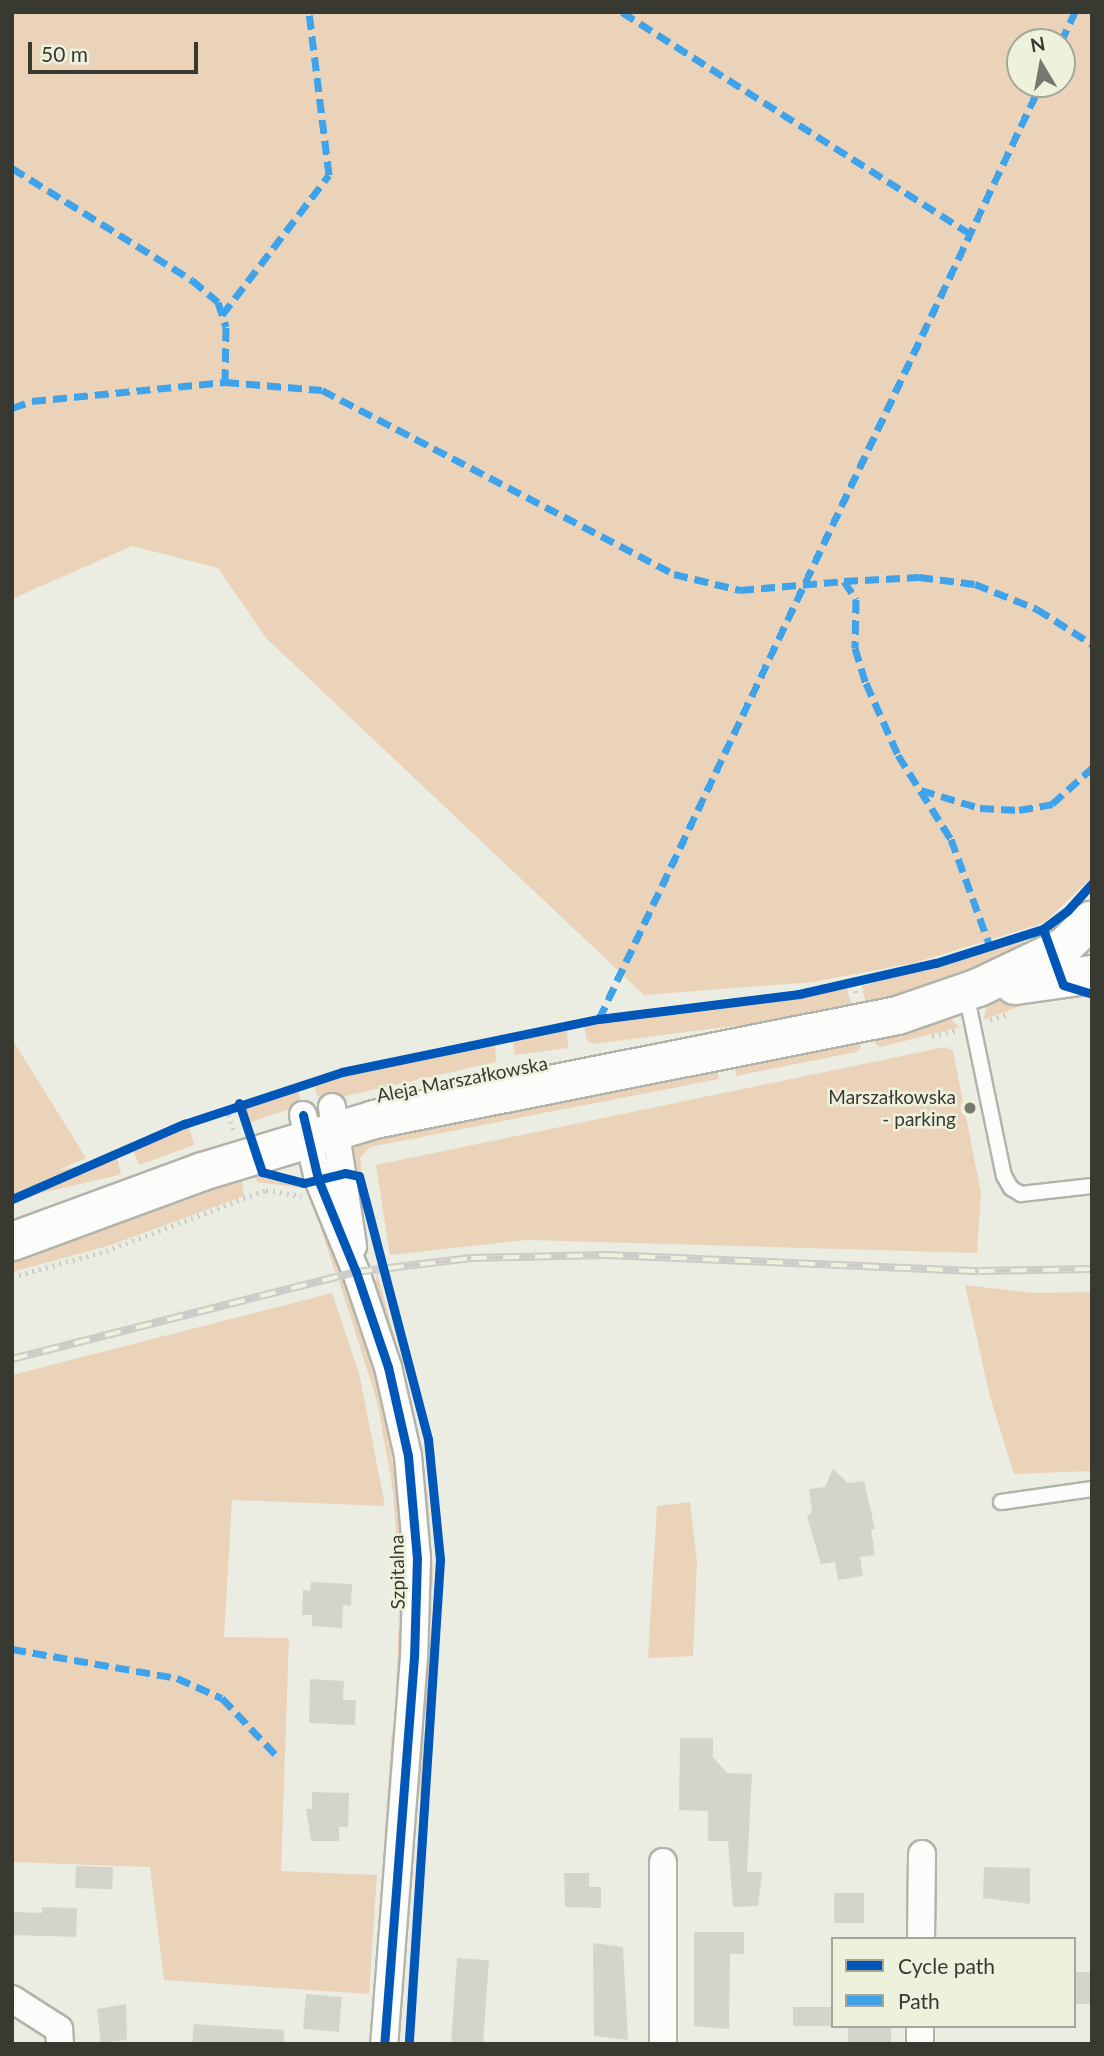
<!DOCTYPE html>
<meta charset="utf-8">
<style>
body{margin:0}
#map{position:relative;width:1104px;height:2056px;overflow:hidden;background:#ebede2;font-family:Lato,sans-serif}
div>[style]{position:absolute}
.green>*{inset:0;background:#ebd3ba;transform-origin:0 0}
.building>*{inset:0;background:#d5d4cc;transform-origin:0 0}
.path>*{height:4.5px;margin-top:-2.25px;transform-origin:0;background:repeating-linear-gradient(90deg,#cccdc9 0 2px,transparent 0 7px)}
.roads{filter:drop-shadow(2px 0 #b2b4ab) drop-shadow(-2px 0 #b2b4ab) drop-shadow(0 2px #b2b4ab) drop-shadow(0 -2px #b2b4ab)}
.service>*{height:14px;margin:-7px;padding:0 7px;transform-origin:7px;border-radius:7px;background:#fcfcfb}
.minor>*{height:26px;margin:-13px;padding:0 13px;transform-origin:13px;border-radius:13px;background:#fcfcfb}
.secondary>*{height:37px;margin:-18.5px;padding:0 18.5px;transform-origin:18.5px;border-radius:18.5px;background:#fcfcfb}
.rail>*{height:8px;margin-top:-4px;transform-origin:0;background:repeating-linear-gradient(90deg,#eef2dd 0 16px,#ccccc8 0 32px);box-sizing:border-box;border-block:2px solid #ccccc8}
.quiet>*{height:7px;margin-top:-3.5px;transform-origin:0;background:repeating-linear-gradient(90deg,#3fa3eb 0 14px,transparent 0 21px)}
.cycleway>*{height:9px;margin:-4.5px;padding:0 4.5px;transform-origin:4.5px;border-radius:4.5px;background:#0057b8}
.dots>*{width:19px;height:19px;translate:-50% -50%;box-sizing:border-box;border:4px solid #eef2dd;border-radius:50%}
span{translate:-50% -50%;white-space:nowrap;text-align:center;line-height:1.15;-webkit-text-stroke:5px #eef2dd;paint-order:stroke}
.street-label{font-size:19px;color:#383931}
.poi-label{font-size:19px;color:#383931}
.right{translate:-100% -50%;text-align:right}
.frame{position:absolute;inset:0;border:14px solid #383931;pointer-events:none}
.legend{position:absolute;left:831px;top:1937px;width:245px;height:91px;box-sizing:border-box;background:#eef2dd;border:2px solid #a5a898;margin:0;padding:9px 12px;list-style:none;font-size:21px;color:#383931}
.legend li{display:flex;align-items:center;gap:14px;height:35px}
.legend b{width:35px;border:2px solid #a5a898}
.north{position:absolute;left:1006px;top:28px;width:70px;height:70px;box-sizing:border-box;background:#eef2dd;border:2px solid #a5a898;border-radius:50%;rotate:350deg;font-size:19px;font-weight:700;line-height:28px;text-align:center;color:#383931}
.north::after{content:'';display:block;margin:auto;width:24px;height:32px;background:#77786f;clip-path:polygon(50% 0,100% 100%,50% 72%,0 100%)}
.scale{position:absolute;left:28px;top:42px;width:170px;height:32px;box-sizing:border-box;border:4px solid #383931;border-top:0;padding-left:9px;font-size:21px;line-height:24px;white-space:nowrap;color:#383931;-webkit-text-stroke:5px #eef2dd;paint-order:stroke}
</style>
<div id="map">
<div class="green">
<i style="clip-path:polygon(evenodd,12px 12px,1092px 12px,1092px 877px,1044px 923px,914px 963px,813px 982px,644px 995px,266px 638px,218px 568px,132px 546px,12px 599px,12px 12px,1020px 42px,1062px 42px,1062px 84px,1020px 84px,1020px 42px)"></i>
<i style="clip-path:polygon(1023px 940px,1026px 952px,925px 990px,866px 1005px,862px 986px)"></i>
<i style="clip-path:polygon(847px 989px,852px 1008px,811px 1016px,593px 1044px,587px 1040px,584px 1026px)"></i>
<i style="clip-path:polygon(1004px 995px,1040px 999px,983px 1020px,988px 1005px)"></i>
<i style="clip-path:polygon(943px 1014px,960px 1027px,881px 1047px,875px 1044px,871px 1029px)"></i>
<i style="clip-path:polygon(567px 1029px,568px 1048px,515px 1055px,512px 1040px)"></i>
<i style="clip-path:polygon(857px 1033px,861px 1048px,857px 1052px,736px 1076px,733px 1061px)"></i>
<i style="clip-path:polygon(12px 1039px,86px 1158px,12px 1191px)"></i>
<i style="clip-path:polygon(495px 1043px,496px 1062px,328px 1100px,317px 1095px,314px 1083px)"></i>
<i style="clip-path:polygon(945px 1047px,953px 1051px,981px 1193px,977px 1253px,527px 1240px,390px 1255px,376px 1165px)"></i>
<i style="clip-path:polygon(717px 1065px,719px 1079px,370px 1147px,360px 1158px,362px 1173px,352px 1169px,353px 1151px,364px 1134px)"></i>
<i style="clip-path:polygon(298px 1088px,301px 1105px,249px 1123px,244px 1104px)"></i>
<i style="clip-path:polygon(189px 1126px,194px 1145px,139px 1165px,133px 1150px)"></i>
<i style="left:117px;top:1157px;width:18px;height:114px;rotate:77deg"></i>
<i style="clip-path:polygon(257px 1171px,264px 1178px,309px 1189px,257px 1182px,253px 1172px)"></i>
<i style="clip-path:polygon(241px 1176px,244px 1196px,111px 1245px,12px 1272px,12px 1253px,112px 1225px)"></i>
<i style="clip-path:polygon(316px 1201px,341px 1272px,335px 1272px,327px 1247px,313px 1206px)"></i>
<i style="clip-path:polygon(377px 1273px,410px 1395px,428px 1496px,433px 1571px,427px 1718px,423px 1714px,402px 1381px,375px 1285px)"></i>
<i style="clip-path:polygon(343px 1280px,380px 1391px,399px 1498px,404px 1588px,395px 1716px,400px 1587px,393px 1491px,377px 1401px,339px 1281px)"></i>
<i style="clip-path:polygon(965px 1285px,1033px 1293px,1092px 1292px,1092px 1471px,1014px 1474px,990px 1397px)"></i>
<i style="clip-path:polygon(332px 1293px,360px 1377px,385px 1506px,232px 1500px,224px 1637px,289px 1638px,281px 1871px,377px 1875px,369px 1994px,164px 1980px,150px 1867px,12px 1862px,12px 1375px)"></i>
<i style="clip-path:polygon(690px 1502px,697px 1562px,693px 1656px,648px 1658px,657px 1506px)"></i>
<i style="clip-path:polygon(392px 1730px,396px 1734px,389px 1860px,383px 1859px)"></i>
<i style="clip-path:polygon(425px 1732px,421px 1796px,417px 1792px,421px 1736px)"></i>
</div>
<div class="building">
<i style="clip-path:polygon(833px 1469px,848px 1483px,864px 1481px,875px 1529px,871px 1530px,875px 1555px,860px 1557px,863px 1576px,838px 1580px,835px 1562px,821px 1564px,807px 1517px,812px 1511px,809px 1489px,825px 1487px)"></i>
<i style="clip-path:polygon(311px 1582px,352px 1584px,351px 1606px,343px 1605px,342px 1628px,312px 1626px,312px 1615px,302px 1615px,303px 1590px,310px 1591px)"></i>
<i style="clip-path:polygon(310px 1679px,344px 1681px,343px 1700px,356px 1700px,355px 1725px,309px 1723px)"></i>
<i style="clip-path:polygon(680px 1738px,713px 1738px,713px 1757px,727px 1773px,752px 1774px,747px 1872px,762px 1872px,758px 1906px,733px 1907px,728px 1841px,708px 1841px,708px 1811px,679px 1810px)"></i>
<i style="clip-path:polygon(312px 1792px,349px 1793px,348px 1827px,339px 1827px,339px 1841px,311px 1841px,306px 1809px,312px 1809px)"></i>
<i style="left:76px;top:1866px;width:37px;height:22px;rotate:2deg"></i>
<i style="clip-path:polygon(984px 1867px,1030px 1868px,1030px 1904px,983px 1898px)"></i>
<i style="clip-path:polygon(564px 1873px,589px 1873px,589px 1887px,601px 1887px,601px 1908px,565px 1907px)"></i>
<i style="left:834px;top:1893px;width:30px;height:30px"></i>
<i style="clip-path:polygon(42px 1907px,77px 1908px,76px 1937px,12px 1935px,12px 1912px,42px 1913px)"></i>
<i style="clip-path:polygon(694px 1932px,744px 1932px,744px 1954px,730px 1954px,729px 2029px,694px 2026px)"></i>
<i style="clip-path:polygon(593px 1943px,623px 1947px,628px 2040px,594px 2036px)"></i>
<i style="left:457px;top:1958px;width:32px;height:87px;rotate:4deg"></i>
<i style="left:1074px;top:1972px;width:18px;height:32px"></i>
<i style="left:306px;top:1994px;width:36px;height:35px;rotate:5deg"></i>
<i style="clip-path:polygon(126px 2004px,127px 2040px,101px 2043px,97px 2009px)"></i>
<i style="left:831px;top:2007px;width:19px;height:38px;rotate:90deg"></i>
<i style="clip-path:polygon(194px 2024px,284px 2030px,284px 2044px,192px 2044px)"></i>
<i style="left:848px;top:2026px;width:43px;height:18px"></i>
</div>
<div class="path">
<i style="left:854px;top:984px;width:13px;rotate:77deg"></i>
<i style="left:990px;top:1020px;width:19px;rotate:-18deg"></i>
<i style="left:932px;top:1036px;width:27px;rotate:-13deg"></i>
<i style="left:226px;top:1108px;width:28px;rotate:71deg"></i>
<i style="left:12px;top:1277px;width:98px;rotate:-15.5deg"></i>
<i style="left:106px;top:1251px;width:171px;rotate:-20.9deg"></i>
<i style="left:266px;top:1190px;width:36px;rotate:10deg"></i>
</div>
<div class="roads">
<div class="service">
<i style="left:966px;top:993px;width:187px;rotate:78.3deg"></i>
<i style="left:1004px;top:1176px;width:14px;rotate:60deg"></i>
<i style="left:1011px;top:1188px;width:12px;rotate:31deg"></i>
<i style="left:1021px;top:1194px;width:71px;rotate:-6.4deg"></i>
<i style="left:1001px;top:1502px;width:92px;rotate:-8.1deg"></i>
</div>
<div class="minor">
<i style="left:332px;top:1107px;width:141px;rotate:81.4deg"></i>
<i style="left:303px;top:1115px;width:66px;rotate:76.8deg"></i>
<i style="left:318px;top:1179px;width:100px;rotate:67.8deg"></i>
<i style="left:356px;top:1272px;width:100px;rotate:71.4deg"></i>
<i style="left:388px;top:1367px;width:91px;rotate:77.3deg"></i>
<i style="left:408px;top:1456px;width:102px;rotate:85deg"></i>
<i style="left:417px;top:1558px;width:99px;rotate:91.7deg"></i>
<i style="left:414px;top:1657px;width:388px;rotate:94.4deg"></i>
<i style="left:663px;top:1862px;width:182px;rotate:90deg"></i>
<i style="left:921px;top:1939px;width:85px;rotate:-89.3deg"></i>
<i style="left:12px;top:1999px;width:56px;rotate:32.6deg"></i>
<i style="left:59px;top:2029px;width:15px;rotate:86deg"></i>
<i style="left:920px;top:2044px;width:18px;rotate:-90deg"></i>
</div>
<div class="secondary">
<i style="left:1014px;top:985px;width:79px;rotate:-8deg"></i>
<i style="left:12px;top:1241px;width:202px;rotate:-20.2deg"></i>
<i style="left:202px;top:1171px;width:180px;rotate:-16.8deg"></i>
<i style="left:374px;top:1119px;width:533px;rotate:-11.25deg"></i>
<i style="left:897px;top:1015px;width:86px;rotate:-19.1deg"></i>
<i style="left:978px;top:987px;width:95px;rotate:-25.5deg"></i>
<i style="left:1064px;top:946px;width:37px;rotate:-45deg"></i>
</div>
</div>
<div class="rail">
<i style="left:12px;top:1359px;width:355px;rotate:-14.2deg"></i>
<i style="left:356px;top:1272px;width:116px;rotate:-6.9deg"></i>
<i style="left:471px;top:1258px;width:136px;rotate:-1.3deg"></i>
<i style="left:607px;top:1255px;width:372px;rotate:2.5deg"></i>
<i style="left:979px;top:1271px;width:113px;rotate:-1deg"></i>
</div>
<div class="quiet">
<i style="left:622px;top:12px;width:413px;rotate:32.5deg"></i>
<i style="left:1061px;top:42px;width:33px;rotate:-65deg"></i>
<i style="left:12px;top:168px;width:212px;rotate:31.9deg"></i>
<i style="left:192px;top:280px;width:34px;rotate:40deg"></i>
<i style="left:218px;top:302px;width:26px;rotate:72deg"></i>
<i style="left:226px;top:327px;width:55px;rotate:91deg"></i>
<i style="left:222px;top:315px;width:176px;rotate:-52.6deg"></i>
<i style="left:329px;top:175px;width:164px;rotate:-97deg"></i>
<i style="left:12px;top:408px;width:21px;rotate:-19deg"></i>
<i style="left:32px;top:401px;width:194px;rotate:-5.6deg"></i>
<i style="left:225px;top:382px;width:97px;rotate:4.7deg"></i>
<i style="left:322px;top:390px;width:397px;rotate:27.6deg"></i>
<i style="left:674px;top:574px;width:68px;rotate:13.6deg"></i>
<i style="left:740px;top:590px;width:104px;rotate:-4.9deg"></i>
<i style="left:844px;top:581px;width:22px;rotate:56deg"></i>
<i style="left:856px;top:599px;width:49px;rotate:91.2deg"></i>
<i style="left:855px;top:648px;width:37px;rotate:73deg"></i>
<i style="left:866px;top:683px;width:79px;rotate:66deg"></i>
<i style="left:898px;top:755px;width:99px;rotate:57.8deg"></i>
<i style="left:951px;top:839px;width:114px;rotate:70deg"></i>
<i style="left:844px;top:581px;width:75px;rotate:-3.1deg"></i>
<i style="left:919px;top:577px;width:56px;rotate:7.1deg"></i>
<i style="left:975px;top:584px;width:67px;rotate:22deg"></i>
<i style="left:1037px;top:609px;width:65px;rotate:32.5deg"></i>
<i style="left:921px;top:790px;width:62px;rotate:17deg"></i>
<i style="left:980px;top:808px;width:39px;rotate:3deg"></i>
<i style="left:1019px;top:810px;width:34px;rotate:-10deg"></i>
<i style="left:1052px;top:804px;width:54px;rotate:-42deg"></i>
<i style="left:599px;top:1019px;width:1034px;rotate:-64.7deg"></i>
<i style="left:12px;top:1649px;width:168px;rotate:10deg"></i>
<i style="left:177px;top:1678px;width:49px;rotate:24deg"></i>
<i style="left:222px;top:1698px;width:79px;rotate:46.5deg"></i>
</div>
<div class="cycleway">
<i style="left:1043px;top:929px;width:59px;rotate:70.3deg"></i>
<i style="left:1063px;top:985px;width:30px;rotate:17deg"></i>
<i style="left:239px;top:1103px;width:73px;rotate:71.6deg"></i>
<i style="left:262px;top:1172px;width:43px;rotate:14.7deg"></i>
<i style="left:304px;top:1183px;width:42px;rotate:-13.7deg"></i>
<i style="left:345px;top:1173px;width:14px;rotate:12deg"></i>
<i style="left:359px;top:1176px;width:272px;rotate:75.3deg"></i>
<i style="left:428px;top:1439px;width:122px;rotate:84.3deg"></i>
<i style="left:440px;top:1560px;width:485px;rotate:93.7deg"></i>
<i style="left:303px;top:1115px;width:66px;rotate:76.8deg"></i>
<i style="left:318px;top:1179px;width:100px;rotate:67.8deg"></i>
<i style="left:356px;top:1272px;width:100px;rotate:71.4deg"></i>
<i style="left:388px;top:1367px;width:91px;rotate:77.3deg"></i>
<i style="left:408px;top:1456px;width:102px;rotate:85deg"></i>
<i style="left:417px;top:1558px;width:99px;rotate:91.7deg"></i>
<i style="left:414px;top:1657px;width:388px;rotate:94.4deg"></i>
<i style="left:12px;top:1199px;width:188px;rotate:-23.6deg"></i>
<i style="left:184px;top:1124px;width:166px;rotate:-18.2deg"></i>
<i style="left:342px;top:1072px;width:262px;rotate:-11.7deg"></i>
<i style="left:599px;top:1019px;width:202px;rotate:-7.1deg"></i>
<i style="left:799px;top:994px;width:140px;rotate:-12.8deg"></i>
<i style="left:936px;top:963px;width:112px;rotate:-17.6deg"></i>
<i style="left:1043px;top:929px;width:31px;rotate:-37deg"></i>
<i style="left:1068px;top:910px;width:36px;rotate:-48deg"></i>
</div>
<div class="dots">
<i style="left:970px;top:1108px;background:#77786f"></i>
</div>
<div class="street-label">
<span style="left:462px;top:1079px;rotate:-11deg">Aleja Marszałkowska</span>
<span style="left:397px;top:1572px;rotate:-91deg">Szpitalna</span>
</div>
<div class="poi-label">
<span class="right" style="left:956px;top:1108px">Marszałkowska<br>- parking</span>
</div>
<div class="frame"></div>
<ul class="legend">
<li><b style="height:9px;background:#0057b8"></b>Cycle path</li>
<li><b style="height:9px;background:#3fa3eb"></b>Path</li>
</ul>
<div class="north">N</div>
<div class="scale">50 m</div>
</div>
